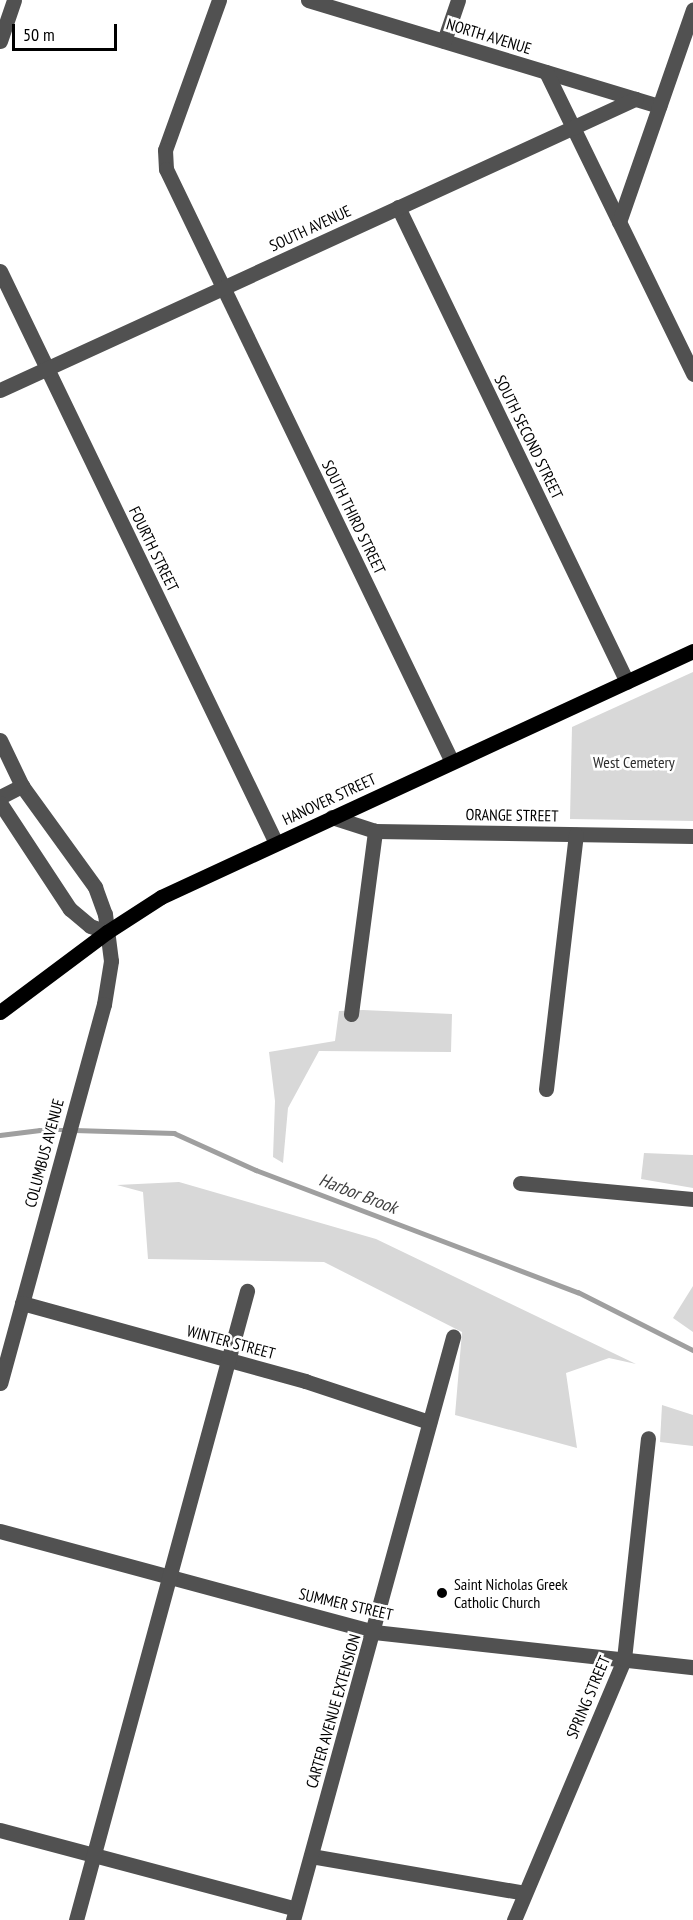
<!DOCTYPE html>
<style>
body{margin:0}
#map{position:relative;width:693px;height:1920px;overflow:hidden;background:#fff;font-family:"PT Sans Narrow",sans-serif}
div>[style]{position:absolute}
.green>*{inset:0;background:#d8d8d8}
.stream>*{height:4.5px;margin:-2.25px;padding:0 2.25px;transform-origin:2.25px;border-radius:2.25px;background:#9f9f9f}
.minor>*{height:15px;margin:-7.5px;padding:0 7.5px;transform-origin:7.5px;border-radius:7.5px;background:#515151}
.major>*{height:15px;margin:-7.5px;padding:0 7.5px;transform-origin:7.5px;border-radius:7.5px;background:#000}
.dots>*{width:16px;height:16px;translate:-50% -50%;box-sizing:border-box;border:3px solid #fff;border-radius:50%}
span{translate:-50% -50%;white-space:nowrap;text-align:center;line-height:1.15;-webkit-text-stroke:5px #fff;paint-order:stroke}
.street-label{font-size:16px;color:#000}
.park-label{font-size:16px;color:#2f2f2f}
.poi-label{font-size:16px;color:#000}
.left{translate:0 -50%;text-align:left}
.water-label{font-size:18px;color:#404040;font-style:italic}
.scale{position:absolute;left:12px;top:24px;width:105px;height:27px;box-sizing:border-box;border:3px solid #000;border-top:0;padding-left:8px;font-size:18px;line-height:21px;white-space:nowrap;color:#000;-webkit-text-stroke:4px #fff;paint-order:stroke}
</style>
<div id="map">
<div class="green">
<i style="clip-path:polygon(693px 672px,693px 821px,570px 819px,572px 727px)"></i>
<i style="clip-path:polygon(363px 1010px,452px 1014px,451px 1052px,319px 1051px,288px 1108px,283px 1163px,273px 1157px,275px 1101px,269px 1052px,335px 1041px,339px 1011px)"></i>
<i style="clip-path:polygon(644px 1153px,693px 1155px,693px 1188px,641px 1179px)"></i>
<i style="clip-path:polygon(179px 1182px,376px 1239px,636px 1364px,609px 1358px,566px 1373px,577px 1448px,455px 1415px,462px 1332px,324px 1262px,148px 1259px,143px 1192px,117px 1185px)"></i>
<i style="clip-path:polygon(693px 1286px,693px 1332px,673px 1318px)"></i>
<i style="clip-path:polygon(662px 1405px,693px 1415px,693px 1446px,660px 1442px)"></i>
</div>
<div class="stream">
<i style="left:74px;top:1130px;width:100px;rotate:1.7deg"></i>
<i style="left:174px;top:1133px;width:90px;rotate:24.3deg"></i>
<i style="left:256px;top:1170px;width:344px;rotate:20.8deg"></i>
<i style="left:578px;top:1292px;width:129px;rotate:26.8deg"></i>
<i style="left:0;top:1135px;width:40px;rotate:-7.1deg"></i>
<i style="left:40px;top:1130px;width:25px"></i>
</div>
<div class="minor">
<i style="left:219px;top:0;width:159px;rotate:109.8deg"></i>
<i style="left:165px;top:150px;width:19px;rotate:87deg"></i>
<i style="left:166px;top:169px;width:658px;rotate:64.25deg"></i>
<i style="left:308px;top:0;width:367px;rotate:16.8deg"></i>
<i style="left:0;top:41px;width:43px;rotate:-71.1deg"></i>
<i style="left:444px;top:41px;width:43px;rotate:-71.1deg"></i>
<i style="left:546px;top:72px;width:336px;rotate:64deg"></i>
<i style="left:398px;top:207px;width:527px;rotate:64.26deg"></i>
<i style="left:619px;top:222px;width:225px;rotate:-70.8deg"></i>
<i style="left:0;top:271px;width:635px;rotate:64.24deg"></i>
<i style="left:0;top:390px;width:699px;rotate:-24.62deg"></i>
<i style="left:0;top:740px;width:51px;rotate:64.4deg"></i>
<i style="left:22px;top:786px;width:125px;rotate:54.1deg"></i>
<i style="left:95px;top:887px;width:29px;rotate:70deg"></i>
<i style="left:105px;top:914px;width:47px;rotate:82.7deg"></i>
<i style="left:111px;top:961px;width:44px;rotate:99.2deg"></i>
<i style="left:104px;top:1004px;width:393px;rotate:105.3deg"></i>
<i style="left:0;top:797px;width:25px;rotate:-27deg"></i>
<i style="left:0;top:803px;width:127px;rotate:56.6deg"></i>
<i style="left:70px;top:909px;width:26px;rotate:40deg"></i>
<i style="left:90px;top:926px;width:18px;rotate:19deg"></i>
<i style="left:332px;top:817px;width:45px;rotate:18deg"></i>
<i style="left:375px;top:831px;width:318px;rotate:0.9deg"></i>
<i style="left:351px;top:1014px;width:185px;rotate:-82.5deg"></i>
<i style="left:546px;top:1089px;width:256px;rotate:-83.3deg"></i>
<i style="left:520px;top:1183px;width:174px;rotate:5.3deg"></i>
<i style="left:22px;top:1303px;width:294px;rotate:15.4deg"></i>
<i style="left:305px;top:1381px;width:131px;rotate:18.3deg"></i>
<i style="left:0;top:1531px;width:387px;rotate:15.1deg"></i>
<i style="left:374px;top:1632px;width:321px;rotate:6.3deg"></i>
<i style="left:0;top:1830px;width:306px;rotate:14.9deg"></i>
<i style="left:311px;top:1856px;width:217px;rotate:9.8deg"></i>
<i style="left:76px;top:1920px;width:652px;rotate:-74.79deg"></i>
<i style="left:293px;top:1920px;width:605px;rotate:-74.65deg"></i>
<i style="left:514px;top:1920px;width:283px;rotate:-67.1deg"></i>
<i style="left:624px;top:1659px;width:222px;rotate:-83.8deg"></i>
</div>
<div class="major">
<i style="left:0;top:1012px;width:134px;rotate:-36.8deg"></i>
<i style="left:107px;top:932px;width:64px;rotate:-32.9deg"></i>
<i style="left:161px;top:897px;width:586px;rotate:-24.82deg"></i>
</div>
<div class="dots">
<i style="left:442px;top:1593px;background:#000"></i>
</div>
<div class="street-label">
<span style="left:489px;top:36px;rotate:17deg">NORTH AVENUE</span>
<span style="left:310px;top:228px;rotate:-25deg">SOUTH AVENUE</span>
<span style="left:529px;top:437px;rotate:64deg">SOUTH SECOND STREET</span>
<span style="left:354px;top:517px;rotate:64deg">SOUTH THIRD STREET</span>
<span style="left:154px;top:549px;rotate:64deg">FOURTH STREET</span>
<span style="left:329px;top:799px;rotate:-25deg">HANOVER STREET</span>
<span style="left:512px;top:815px;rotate:1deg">ORANGE STREET</span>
<span style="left:44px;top:1153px;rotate:-75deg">COLUMBUS AVENUE</span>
<span style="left:231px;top:1342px;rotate:15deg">WINTER STREET</span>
<span style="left:346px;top:1604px;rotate:13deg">SUMMER STREET</span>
<span style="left:588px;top:1697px;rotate:-67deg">SPRING STREET</span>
<span style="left:333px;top:1711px;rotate:-74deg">CARTER AVENUE EXTENSION</span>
</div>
<div class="park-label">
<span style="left:634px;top:762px">West Cemetery</span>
</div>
<div class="poi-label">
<span class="left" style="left:454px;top:1593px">Saint Nicholas Greek<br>Catholic Church</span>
</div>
<div class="water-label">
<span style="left:358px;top:1194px;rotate:21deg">Harbor Brook</span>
</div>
<div class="scale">50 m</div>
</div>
